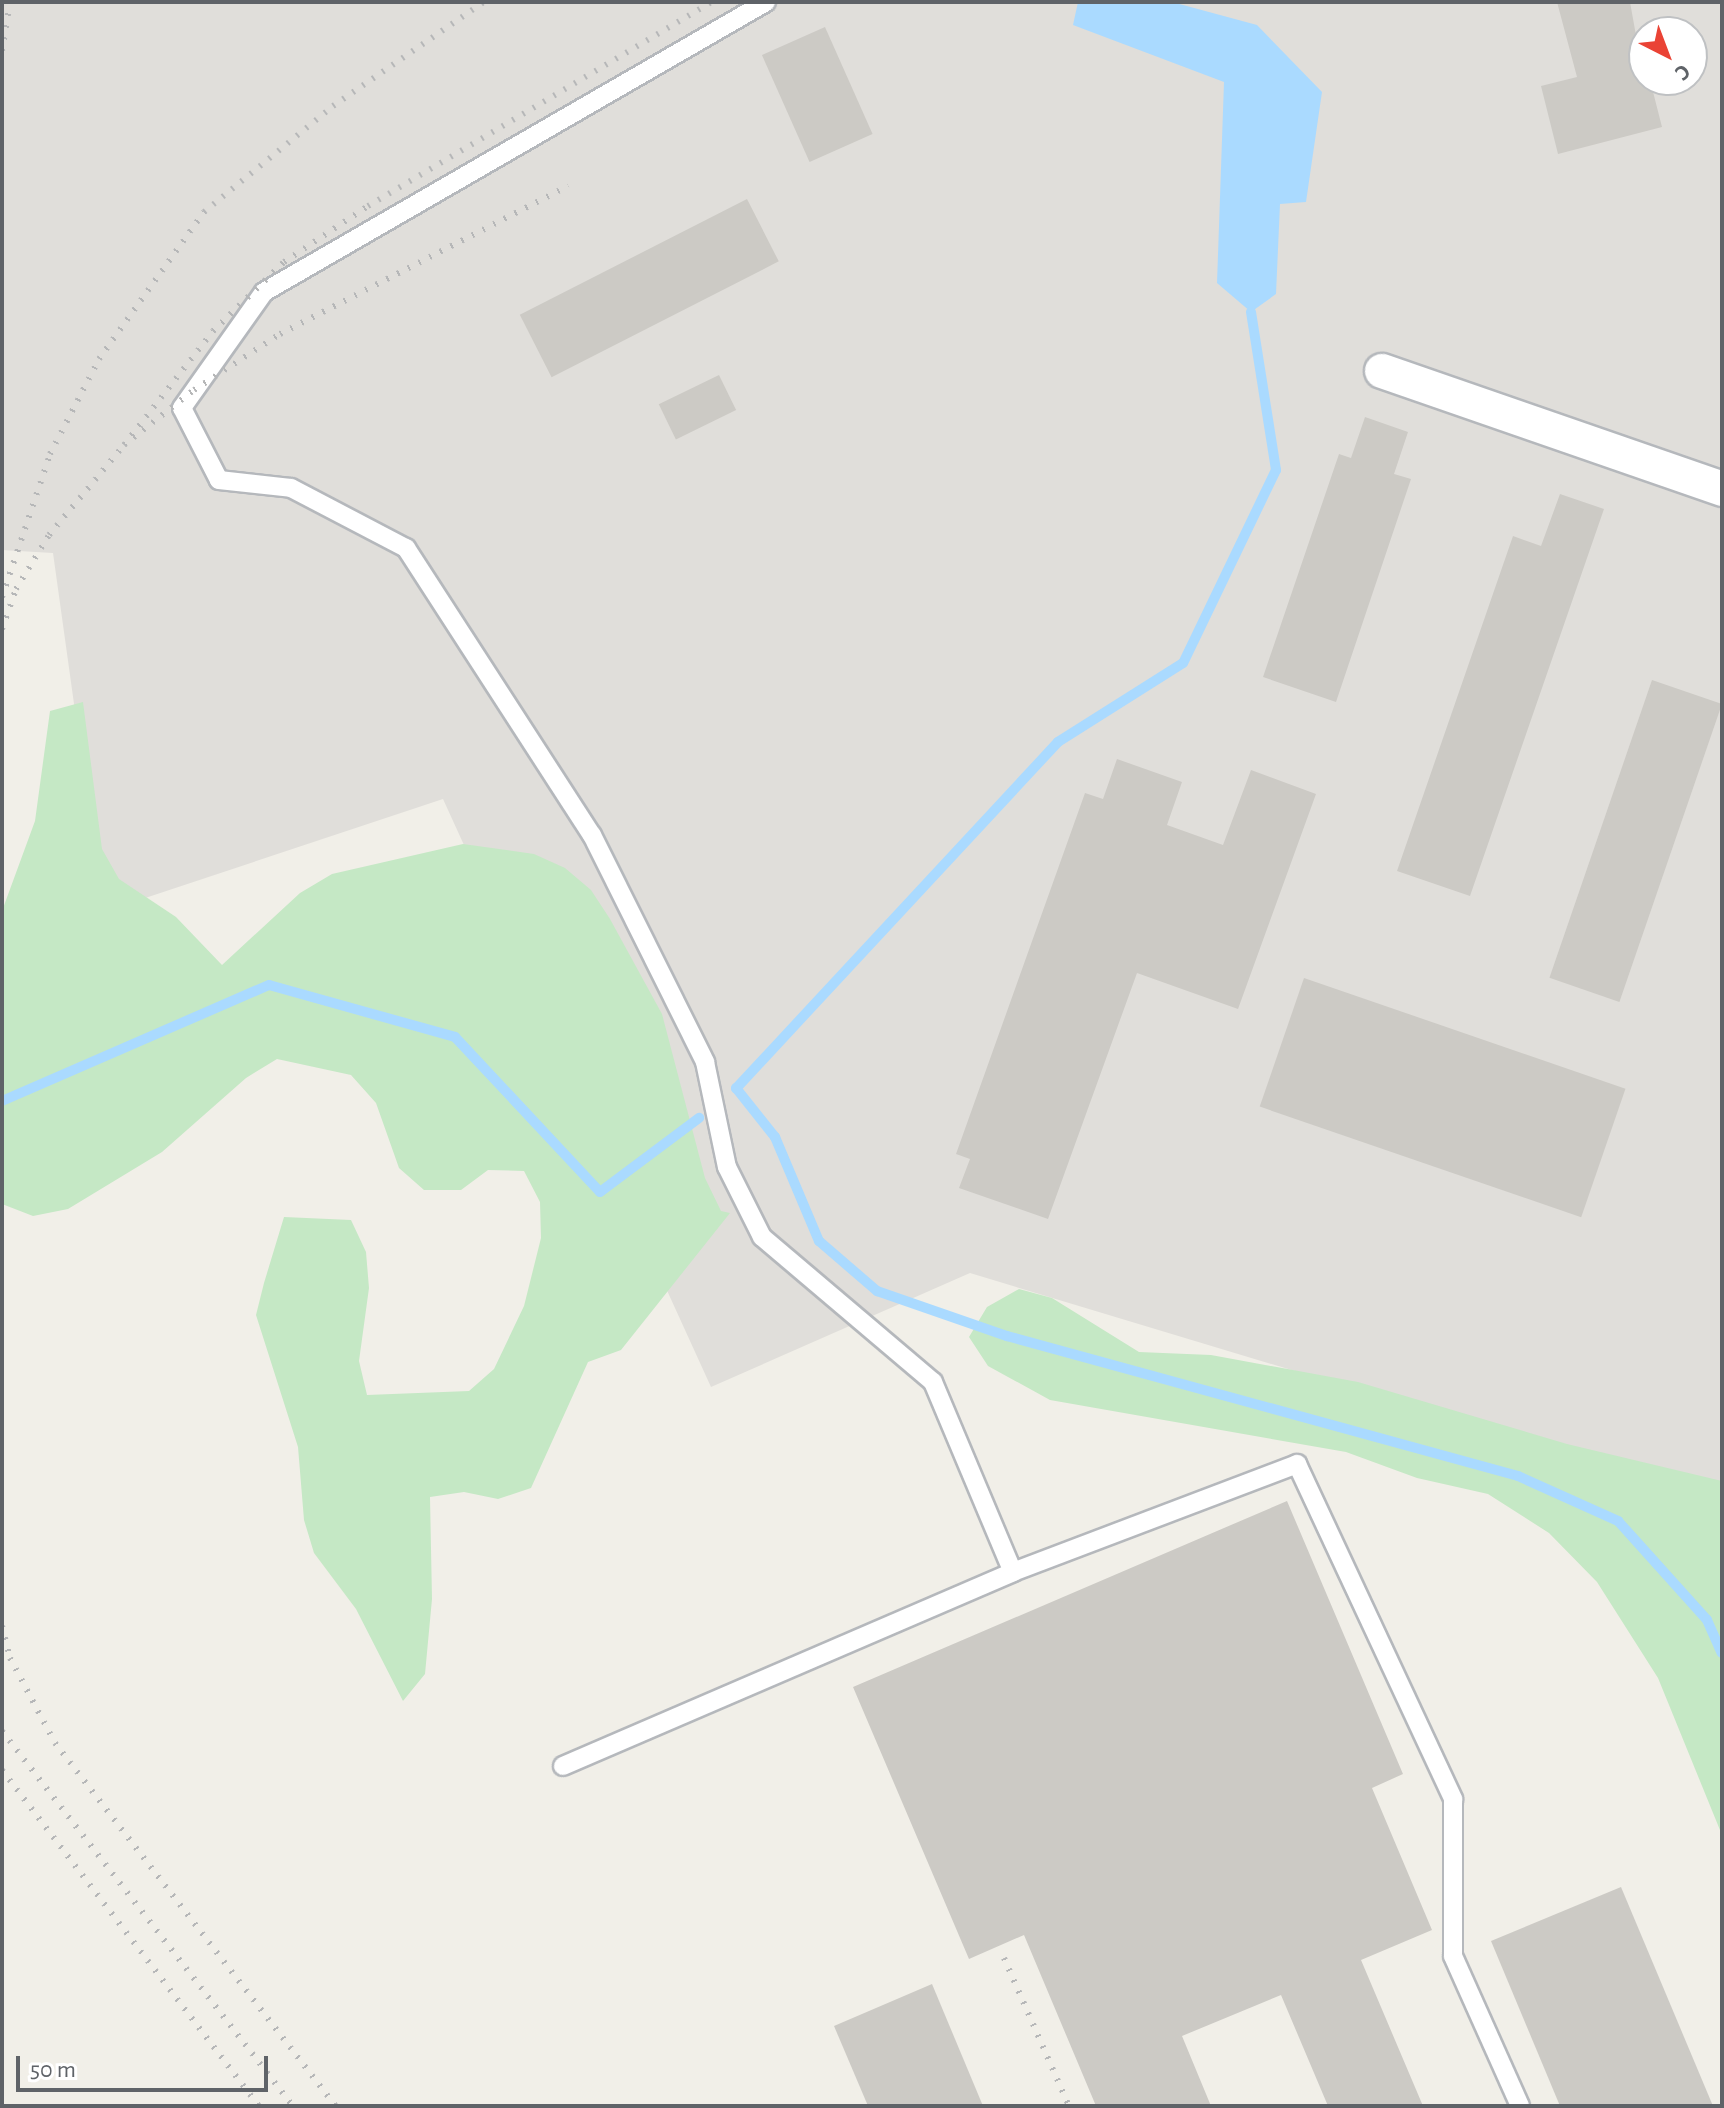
<!DOCTYPE html>
<meta charset="utf-8">
<style>
body{margin:0}
#map{position:relative;width:1724px;height:2108px;overflow:hidden;background:#f1efe8;font-family:"Alegreya Sans",sans-serif}
div>[style]{position:absolute}
.industrial>*{inset:0;background:#e0deda}
.green>*{inset:0;background:#c5e8c5}
.water>*{inset:0;background:#aadaff}
.stream>*{height:10px;margin:-5px;padding:0 5px;transform-origin:5px;border-radius:5px;background:#aadaff}
.building>*{inset:0;background:#cccac5;transform-origin:0 0}
.roads{filter:drop-shadow(2px 0 #b5b8bc) drop-shadow(-2px 0 #b5b8bc) drop-shadow(0 2px #b5b8bc) drop-shadow(0 -2px #b5b8bc)}
.lane>*{height:18px;margin:-9px;padding:0 9px;transform-origin:9px;border-radius:9px;background:#fff}
.street>*{height:34px;margin:-17px;padding:0 17px;transform-origin:17px;border-radius:17px;background:#fff}
.rail>*{height:6px;margin-top:-3px;transform-origin:0;background:repeating-linear-gradient(90deg,#b6b7b8 0 2px,transparent 0 12px)}
span{translate:-50% -50%;white-space:nowrap;text-align:center;line-height:1.15;-webkit-text-stroke:6px #fff;paint-order:stroke}
.frame{position:absolute;inset:0;border:4px solid #5f6368;pointer-events:none}
.north{position:absolute;left:1628px;top:16px;width:80px;height:80px;box-sizing:border-box;background:#fff;border:2px solid #bfc1c3;border-radius:50%;rotate:138deg;font-size:22px;font-weight:700;line-height:32px;text-align:center;color:#5f6368}
.north::after{content:'';display:block;margin:auto;width:28px;height:36px;background:#ea4335;clip-path:polygon(50% 0,100% 100%,50% 72%,0 100%)}
.scale{position:absolute;left:16px;top:2056px;width:252px;height:36px;box-sizing:border-box;border:4px solid #5f6368;border-top:0;padding-left:10px;font-size:24px;line-height:28px;white-space:nowrap;color:#5f6368;-webkit-text-stroke:6px #fff;paint-order:stroke}
</style>
<div id="map">
<div class="industrial">
<i style="clip-path:polygon(evenodd,2px 2px,1722px 2px,1722px 1500px,970px 1273px,711px 1387px,443px 799px,103px 912px,53px 553px,2px 550px,2px 2px,1644px 32px,1692px 32px,1692px 80px,1644px 80px,1644px 32px)"></i>
</div>
<div class="green">
<i style="clip-path:polygon(83px 702px,102px 849px,119px 879px,176px 917px,222px 965px,300px 893px,332px 874px,463px 844px,534px 854px,565px 868px,591px 890px,610px 919px,662px 1014px,705px 1178px,721px 1211px,730px 1213px,621px 1350px,588px 1362px,531px 1488px,498px 1499px,464px 1492px,430px 1497px,432px 1599px,425px 1674px,403px 1701px,356px 1609px,314px 1553px,304px 1520px,298px 1447px,256px 1315px,264px 1283px,284px 1217px,351px 1220px,366px 1252px,369px 1288px,359px 1361px,367px 1395px,469px 1391px,494px 1369px,524px 1306px,541px 1238px,540px 1202px,524px 1171px,488px 1170px,461px 1190px,424px 1190px,399px 1168px,376px 1103px,351px 1075px,277px 1059px,246px 1078px,162px 1152px,68px 1209px,33px 1216px,2px 1204px,2px 911px,35px 821px,50px 711px)"></i>
<i style="clip-path:polygon(1019px 1289px,1052px 1298px,1139px 1352px,1211px 1355px,1358px 1382px,1567px 1444px,1722px 1481px,1722px 1835px,1658px 1678px,1597px 1582px,1549px 1533px,1488px 1494px,1417px 1478px,1346px 1452px,1050px 1400px,988px 1366px,969px 1337px,987px 1307px)"></i>
</div>
<div class="water">
<i style="clip-path:polygon(1078px 2px,1172px 2px,1257px 25px,1322px 92px,1306px 202px,1280px 204px,1276px 294px,1251px 312px,1217px 283px,1224px 82px,1073px 25px)"></i>
</div>
<div class="stream">
<i style="left:1251px;top:312px;width:160px;rotate:81deg"></i>
<i style="left:1276px;top:470px;width:214px;rotate:115.7deg"></i>
<i style="left:1183px;top:663px;width:148px;rotate:147.7deg"></i>
<i style="left:1058px;top:742px;width:473px;rotate:132.9deg"></i>
<i style="left:736px;top:1088px;width:63px;rotate:51.5deg"></i>
<i style="left:775px;top:1137px;width:113px;rotate:67.1deg"></i>
<i style="left:819px;top:1241px;width:77px;rotate:40.8deg"></i>
<i style="left:877px;top:1291px;width:138px;rotate:19.1deg"></i>
<i style="left:1007px;top:1336px;width:530px;rotate:15.32deg"></i>
<i style="left:1518px;top:1476px;width:110px;rotate:24.2deg"></i>
<i style="left:1618px;top:1521px;width:133px;rotate:48deg"></i>
<i style="left:1707px;top:1620px;width:36px;rotate:66deg"></i>
<i style="left:2px;top:1101px;width:291px;rotate:-23.5deg"></i>
<i style="left:269px;top:985px;width:193px;rotate:15.6deg"></i>
<i style="left:455px;top:1037px;width:212px;rotate:46.9deg"></i>
<i style="left:600px;top:1192px;width:124px;rotate:-36.8deg"></i>
</div>
<div class="building">
<i style="clip-path:polygon(1557px 2px,1630px 2px,1644px 80px,1650px 80px,1662px 127px,1558px 154px,1541px 86px,1577px 77px)"></i>
<i style="left:825px;top:27px;width:117px;height:69px;rotate:66deg"></i>
<i style="left:747px;top:199px;width:70px;height:255px;rotate:63deg"></i>
<i style="left:719px;top:375px;width:39px;height:67px;rotate:64deg"></i>
<i style="clip-path:polygon(1365px 417px,1408px 432px,1394px 474px,1411px 479px,1336px 702px,1263px 677px,1339px 454px,1351px 458px)"></i>
<i style="clip-path:polygon(1560px 494px,1604px 509px,1470px 896px,1397px 871px,1513px 536px,1541px 546px)"></i>
<i style="left:1652px;top:680px;width:74px;height:315px;rotate:19deg"></i>
<i style="clip-path:polygon(1117px 759px,1182px 782px,1167px 825px,1223px 845px,1251px 770px,1316px 794px,1238px 1009px,1137px 973px,1048px 1219px,959px 1188px,970px 1159px,956px 1154px,1085px 793px,1103px 799px)"></i>
<i style="left:1304px;top:978px;width:340px;height:136px;rotate:19deg"></i>
<i style="clip-path:polygon(1287px 1501px,1403px 1774px,1372px 1788px,1432px 1930px,1361px 1960px,1423px 2106px,1328px 2106px,1281px 1995px,1182px 2036px,1211px 2106px,1096px 2106px,1024px 1935px,969px 1959px,853px 1687px)"></i>
<i style="clip-path:polygon(1621px 1887px,1713px 2106px,1560px 2106px,1491px 1941px)"></i>
<i style="clip-path:polygon(932px 1984px,983px 2106px,868px 2106px,834px 2026px)"></i>
</div>
<div class="roads">
<div class="lane">
<i style="left:766px;top:2px;width:580px;rotate:149.99deg"></i>
<i style="left:264px;top:292px;width:142px;rotate:125.3deg"></i>
<i style="left:182px;top:408px;width:81px;rotate:62.8deg"></i>
<i style="left:219px;top:480px;width:72px;rotate:6.3deg"></i>
<i style="left:291px;top:488px;width:130px;rotate:27.6deg"></i>
<i style="left:406px;top:548px;width:342px;rotate:57.1deg"></i>
<i style="left:592px;top:835px;width:254px;rotate:63.5deg"></i>
<i style="left:705px;top:1062px;width:107px;rotate:78.2deg"></i>
<i style="left:727px;top:1167px;width:78px;rotate:63.4deg"></i>
<i style="left:762px;top:1237px;width:224px;rotate:40.3deg"></i>
<i style="left:933px;top:1382px;width:206px;rotate:67.2deg"></i>
<i style="left:1013px;top:1572px;width:304px;rotate:-20.8deg"></i>
<i style="left:1297px;top:1464px;width:370px;rotate:65deg"></i>
<i style="left:1453px;top:1799px;width:157px;rotate:90deg"></i>
<i style="left:1453px;top:1956px;width:164px;rotate:65.9deg"></i>
<i style="left:563px;top:1766px;width:490px;rotate:-23.3deg"></i>
</div>
<div class="street">
<i style="left:1382px;top:371px;width:360px;rotate:19.1deg"></i>
</div>
</div>
<div class="rail">
<i style="left:2px;top:51px;width:50px;rotate:-80.7deg"></i>
<i style="left:124px;top:445px;width:145px;rotate:-52deg"></i>
<i style="left:213px;top:331px;width:99px;rotate:-44.2deg"></i>
<i style="left:284px;top:262px;width:101px;rotate:-33.7deg"></i>
<i style="left:368px;top:206px;width:399px;rotate:-30.7deg"></i>
<i style="left:2px;top:597px;width:151px;rotate:-71.4deg"></i>
<i style="left:50px;top:454px;width:107px;rotate:-62.7deg"></i>
<i style="left:99px;top:359px;width:181px;rotate:-54.5deg"></i>
<i style="left:204px;top:212px;width:167px;rotate:-39.4deg"></i>
<i style="left:333px;top:106px;width:183px;rotate:-34.6deg"></i>
<i style="left:2px;top:629px;width:42px;rotate:-70.7deg"></i>
<i style="left:16px;top:589px;width:63px;rotate:-58.6deg"></i>
<i style="left:49px;top:535px;width:117px;rotate:-50.2deg"></i>
<i style="left:124px;top:445px;width:89px;rotate:-38.2deg"></i>
<i style="left:194px;top:390px;width:103px;rotate:-33.1deg"></i>
<i style="left:280px;top:334px;width:324px;rotate:-27.2deg"></i>
<i style="left:2px;top:1626px;width:33px;rotate:76deg"></i>
<i style="left:10px;top:1658px;width:96px;rotate:62.1deg"></i>
<i style="left:55px;top:1743px;width:459px;rotate:52.3deg"></i>
<i style="left:2px;top:1731px;width:475px;rotate:52.2deg"></i>
<i style="left:2px;top:1770px;width:423px;rotate:52.6deg"></i>
<i style="left:1004px;top:1958px;width:162px;rotate:66.3deg"></i>
</div>
<div class="frame"></div>
<div class="north">С</div>
<div class="scale">50 m</div>
</div>
